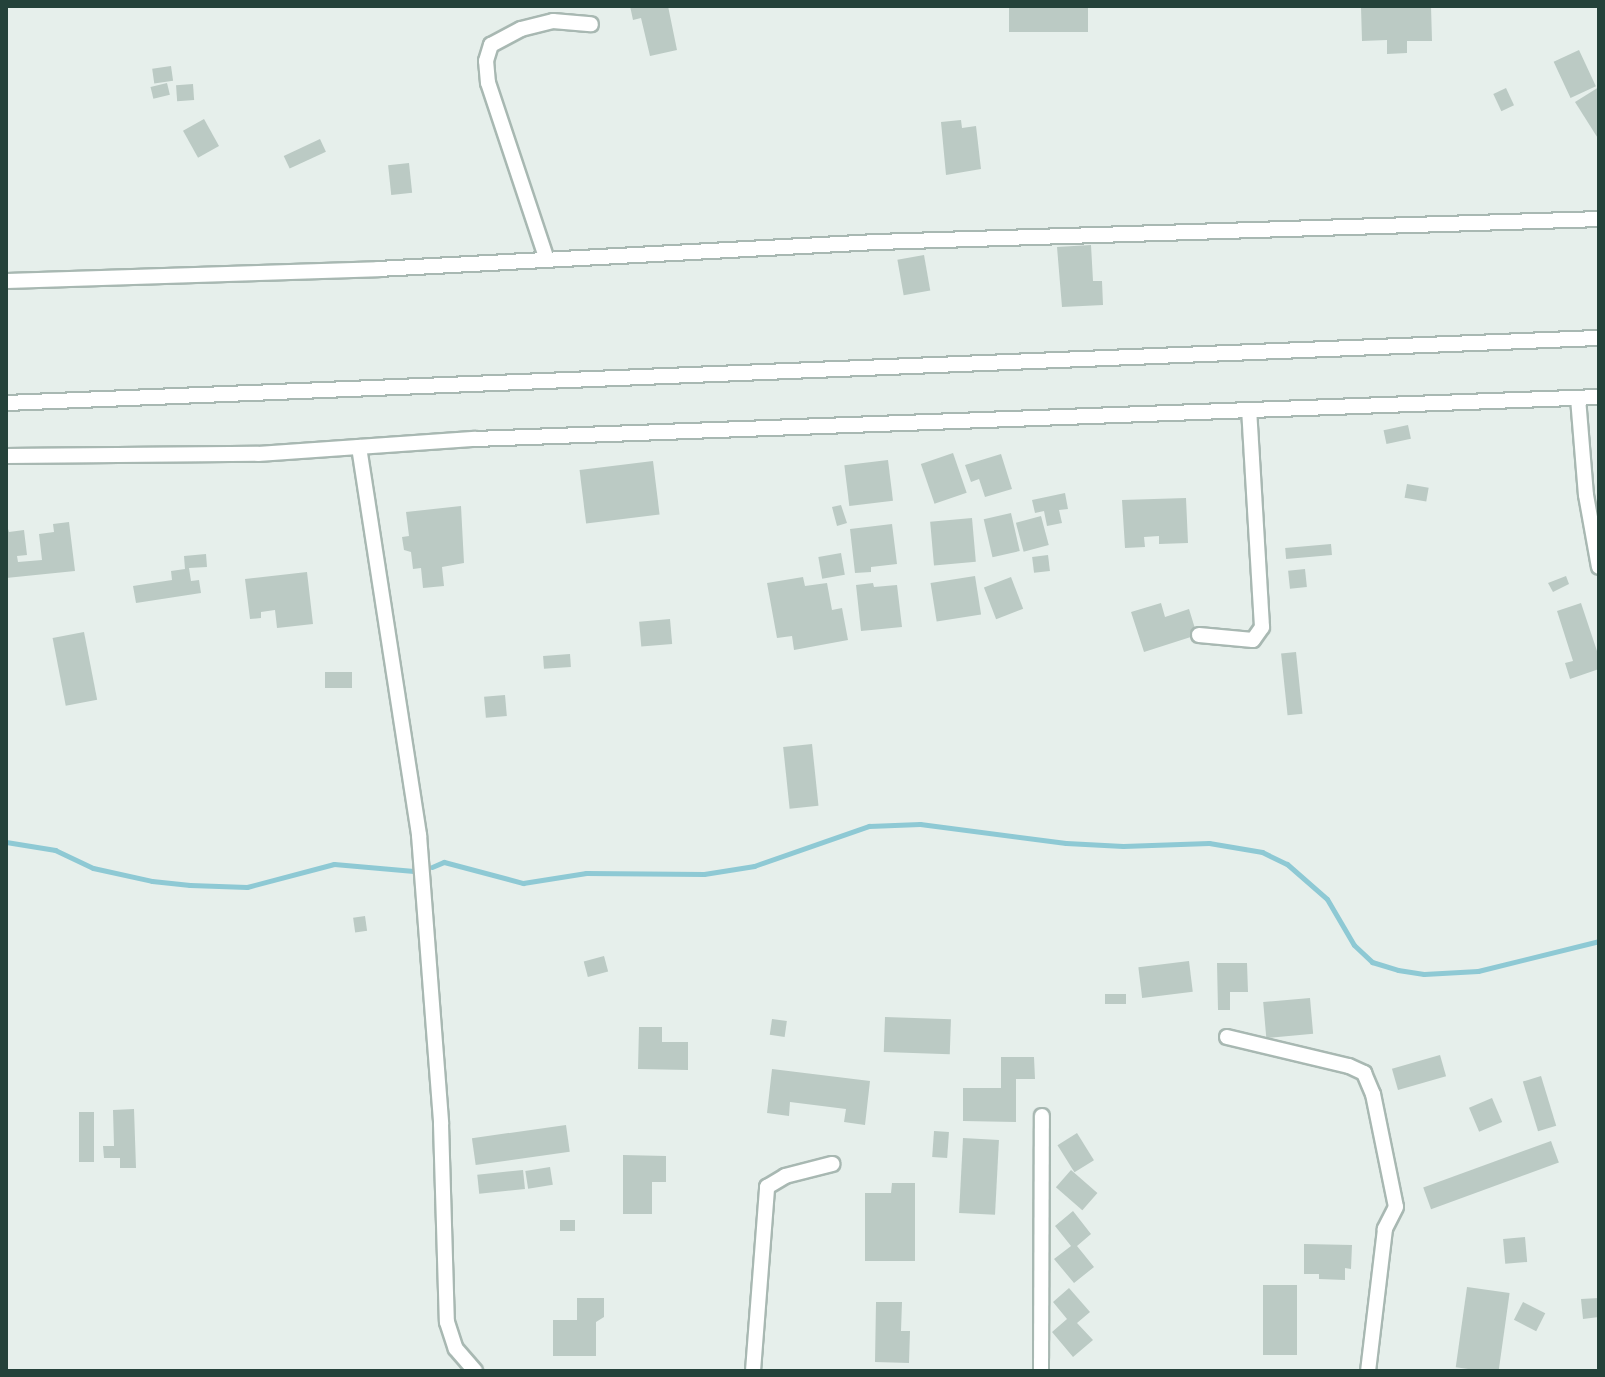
<!DOCTYPE html>
<style>
body{margin:0}
#map{position:relative;width:1605px;height:1377px;overflow:hidden;background:#e6efeb;font-family:Jost,sans-serif}
div>[style]{position:absolute}
.stream>*{height:5px;margin:-2.5px;padding:0 2.5px;transform-origin:2.5px;border-radius:2.5px;background:#8ec9d4}
.building>*{inset:0;background:#bbcac4;transform-origin:0 0}
.roads{filter:drop-shadow(2px 0 #a8b8b2) drop-shadow(-2px 0 #a8b8b2) drop-shadow(0 2px #a8b8b2) drop-shadow(0 -2px #a8b8b2)}
.street>*{height:14px;margin:-7px;padding:0 7px;transform-origin:7px;border-radius:7px;background:#fff}
span{translate:-50% -50%;white-space:nowrap;text-align:center;line-height:1.15;-webkit-text-stroke:6px #f7fbf9;paint-order:stroke}
.frame{position:absolute;inset:0;border:8px solid #24423a;pointer-events:none}
</style>
<div id="map">
<div class="stream">
<i style="left:6px;top:842px;width:50px;rotate:9.3deg"></i>
<i style="left:55px;top:850px;width:42px;rotate:25.3deg"></i>
<i style="left:93px;top:868px;width:60px;rotate:12.4deg"></i>
<i style="left:152px;top:881px;width:38px;rotate:6deg"></i>
<i style="left:190px;top:885px;width:57px;rotate:2deg"></i>
<i style="left:247px;top:887px;width:90px;rotate:-14.8deg"></i>
<i style="left:334px;top:864px;width:80px;rotate:5deg"></i>
<i style="left:432px;top:867px;width:13px;rotate:-23deg"></i>
<i style="left:444px;top:862px;width:82px;rotate:14.9deg"></i>
<i style="left:523px;top:883px;width:64px;rotate:-9deg"></i>
<i style="left:586px;top:873px;width:118px;rotate:0.5deg"></i>
<i style="left:704px;top:874px;width:51px;rotate:-9.1deg"></i>
<i style="left:754px;top:866px;width:122px;rotate:-19.2deg"></i>
<i style="left:869px;top:826px;width:51px;rotate:-2.2deg"></i>
<i style="left:920px;top:824px;width:147px;rotate:7.4deg"></i>
<i style="left:1066px;top:843px;width:57px;rotate:3deg"></i>
<i style="left:1123px;top:846px;width:86px;rotate:-2deg"></i>
<i style="left:1209px;top:843px;width:54px;rotate:9.6deg"></i>
<i style="left:1262px;top:852px;width:28px;rotate:26deg"></i>
<i style="left:1287px;top:864px;width:53px;rotate:41.2deg"></i>
<i style="left:1327px;top:899px;width:53px;rotate:59.6deg"></i>
<i style="left:1354px;top:945px;width:25px;rotate:43deg"></i>
<i style="left:1372px;top:962px;width:27px;rotate:17deg"></i>
<i style="left:1398px;top:970px;width:26px;rotate:9deg"></i>
<i style="left:1424px;top:974px;width:54px;rotate:-3.2deg"></i>
<i style="left:1478px;top:971px;width:125px;rotate:-13.9deg"></i>
</div>
<div class="building">
<i style="clip-path:polygon(630px 6px,668px 6px,677px 50px,650px 56px,641px 18px,633px 20px)"></i>
<i style="left:1009px;top:6px;width:79px;height:26px"></i>
<i style="clip-path:polygon(1431px 6px,1432px 41px,1407px 41px,1407px 53px,1387px 54px,1387px 40px,1362px 41px,1361px 7px)"></i>
<i style="left:1579px;top:50px;width:40px;height:28px;rotate:65deg"></i>
<i style="left:171px;top:66px;width:15px;height:19px;rotate:82deg"></i>
<i style="left:167px;top:83px;width:12px;height:17px;rotate:76deg"></i>
<i style="left:193px;top:84px;width:16px;height:17px;rotate:86deg"></i>
<i style="clip-path:polygon(1599px 87px,1599px 140px,1575px 102px)"></i>
<i style="left:1506px;top:88px;width:19px;height:14px;rotate:65deg"></i>
<i style="left:204px;top:119px;width:31px;height:24px;rotate:61deg"></i>
<i style="clip-path:polygon(961px 120px,962px 128px,976px 126px,981px 169px,946px 175px,941px 122px)"></i>
<i style="left:320px;top:139px;width:14px;height:40px;rotate:65deg"></i>
<i style="left:409px;top:163px;width:30px;height:21px;rotate:84deg"></i>
<i style="clip-path:polygon(1091px 245px,1093px 281px,1102px 281px,1103px 305px,1062px 307px,1057px 247px)"></i>
<i style="left:924px;top:255px;width:36px;height:27px;rotate:80deg"></i>
<i style="left:1408px;top:425px;width:14px;height:25px;rotate:78deg"></i>
<i style="left:953px;top:453px;width:42px;height:34px;rotate:71deg"></i>
<i style="clip-path:polygon(1001px 454px,1012px 489px,985px 497px,979px 479px,971px 482px,965px 465px)"></i>
<i style="left:888px;top:460px;width:41px;height:44px;rotate:83deg"></i>
<i style="left:653px;top:461px;width:54px;height:74px;rotate:83deg"></i>
<i style="left:1407px;top:484px;width:22px;height:14px;rotate:10deg"></i>
<i style="clip-path:polygon(1065px 493px,1068px 509px,1059px 510px,1062px 523px,1047px 526px,1044px 511px,1035px 513px,1032px 500px)"></i>
<i style="clip-path:polygon(1186px 498px,1188px 543px,1159px 544px,1159px 536px,1144px 537px,1145px 547px,1125px 548px,1122px 500px)"></i>
<i style="clip-path:polygon(841px 505px,847px 523px,837px 526px,832px 507px)"></i>
<i style="clip-path:polygon(461px 506px,464px 563px,442px 567px,444px 586px,423px 588px,421px 568px,413px 569px,411px 552px,404px 550px,402px 537px,409px 536px,406px 512px)"></i>
<i style="left:1011px;top:513px;width:39px;height:28px;rotate:77deg"></i>
<i style="left:1041px;top:516px;width:30px;height:26px;rotate:75deg"></i>
<i style="left:972px;top:518px;width:44px;height:42px;rotate:85deg"></i>
<i style="clip-path:polygon(6px 522px,9px 532px,24px 530px,27px 555px,17px 556px,18px 562px,42px 560px,39px 534px,54px 532px,53px 524px,69px 522px,75px 571px,6px 578px)"></i>
<i style="clip-path:polygon(892px 524px,897px 564px,871px 567px,871px 572px,855px 573px,850px 529px)"></i>
<i style="left:1331px;top:544px;width:11px;height:46px;rotate:85deg"></i>
<i style="left:841px;top:553px;width:22px;height:23px;rotate:80deg"></i>
<i style="clip-path:polygon(206px 554px,207px 567px,189px 568px,191px 581px,199px 580px,201px 593px,136px 603px,133px 586px,172px 580px,171px 571px,185px 569px,184px 556px)"></i>
<i style="left:1048px;top:555px;width:16px;height:16px;rotate:83deg"></i>
<i style="left:1305px;top:569px;width:18px;height:17px;rotate:84deg"></i>
<i style="clip-path:polygon(307px 572px,313px 624px,277px 628px,275px 610px,261px 612px,261px 618px,250px 619px,245px 579px)"></i>
<i style="left:975px;top:576px;width:39px;height:45px;rotate:81deg"></i>
<i style="clip-path:polygon(1566px 576px,1569px 584px,1553px 592px,1548px 583px)"></i>
<i style="clip-path:polygon(803px 577px,805px 586px,827px 583px,832px 610px,842px 608px,848px 640px,794px 650px,792px 636px,777px 638px,767px 583px)"></i>
<i style="left:1011px;top:577px;width:34px;height:29px;rotate:69deg"></i>
<i style="clip-path:polygon(873px 583px,874px 587px,897px 585px,902px 627px,861px 631px,856px 585px)"></i>
<i style="clip-path:polygon(1161px 603px,1165px 617px,1189px 609px,1197px 635px,1144px 652px,1131px 612px)"></i>
<i style="clip-path:polygon(1581px 603px,1599px 657px,1599px 669px,1570px 679px,1565px 663px,1573px 661px,1557px 611px)"></i>
<i style="left:670px;top:619px;width:25px;height:31px;rotate:85deg"></i>
<i style="left:84px;top:632px;width:69px;height:32px;rotate:79deg"></i>
<i style="left:1296px;top:652px;width:62px;height:15px;rotate:84deg"></i>
<i style="left:570px;top:654px;width:13px;height:27px;rotate:86deg"></i>
<i style="left:325px;top:672px;width:27px;height:16px"></i>
<i style="left:505px;top:695px;width:21px;height:21px;rotate:85deg"></i>
<i style="left:812px;top:744px;width:62px;height:29px;rotate:84deg"></i>
<i style="left:365px;top:916px;width:15px;height:12px;rotate:82deg"></i>
<i style="left:604px;top:956px;width:16px;height:21px;rotate:75deg"></i>
<i style="left:1189px;top:961px;width:31px;height:51px;rotate:83deg"></i>
<i style="clip-path:polygon(1217px 963px,1247px 963px,1248px 992px,1230px 992px,1230px 1010px,1218px 1010px)"></i>
<i style="left:1126px;top:994px;width:10px;height:21px;rotate:90deg"></i>
<i style="left:1310px;top:998px;width:36px;height:47px;rotate:85deg"></i>
<i style="left:885px;top:1017px;width:66px;height:35px;rotate:2deg"></i>
<i style="left:772px;top:1019px;width:15px;height:16px;rotate:8deg"></i>
<i style="clip-path:polygon(639px 1027px,662px 1027px,662px 1042px,688px 1042px,688px 1070px,638px 1069px)"></i>
<i style="left:1440px;top:1055px;width:22px;height:50px;rotate:74deg"></i>
<i style="clip-path:polygon(1001px 1057px,1034px 1057px,1035px 1079px,1016px 1079px,1016px 1122px,963px 1121px,963px 1088px,1001px 1088px)"></i>
<i style="clip-path:polygon(772px 1069px,870px 1081px,865px 1125px,844px 1122px,846px 1109px,790px 1102px,789px 1116px,767px 1113px)"></i>
<i style="left:1541px;top:1076px;width:52px;height:19px;rotate:73deg"></i>
<i style="left:1492px;top:1098px;width:26px;height:25px;rotate:67deg"></i>
<i style="clip-path:polygon(134px 1109px,136px 1168px,120px 1168px,120px 1158px,104px 1158px,103px 1146px,114px 1146px,113px 1110px)"></i>
<i style="left:79px;top:1112px;width:15px;height:50px"></i>
<i style="left:566px;top:1125px;width:27px;height:95px;rotate:82deg"></i>
<i style="left:934px;top:1131px;width:15px;height:26px;rotate:4deg"></i>
<i style="left:1077px;top:1133px;width:32px;height:23px;rotate:58deg"></i>
<i style="left:963px;top:1138px;width:36px;height:75px;rotate:3deg"></i>
<i style="left:1551px;top:1141px;width:23px;height:136px;rotate:70deg"></i>
<i style="clip-path:polygon(623px 1155px,666px 1156px,666px 1182px,652px 1182px,652px 1214px,623px 1214px)"></i>
<i style="left:550px;top:1167px;width:18px;height:25px;rotate:81deg"></i>
<i style="left:523px;top:1170px;width:19px;height:46px;rotate:84deg"></i>
<i style="left:1071px;top:1170px;width:35px;height:23px;rotate:41deg"></i>
<i style="clip-path:polygon(892px 1183px,915px 1183px,915px 1261px,865px 1261px,865px 1193px,891px 1193px)"></i>
<i style="clip-path:polygon(1073px 1211px,1091px 1234px,1077px 1246px,1094px 1267px,1074px 1283px,1054px 1259px,1071px 1246px,1055px 1226px)"></i>
<i style="left:560px;top:1220px;width:15px;height:11px"></i>
<i style="left:1525px;top:1237px;width:25px;height:22px;rotate:85deg"></i>
<i style="clip-path:polygon(1304px 1244px,1352px 1245px,1351px 1269px,1345px 1268px,1345px 1280px,1319px 1279px,1319px 1274px,1304px 1274px)"></i>
<i style="left:1263px;top:1285px;width:34px;height:70px"></i>
<i style="left:1467px;top:1287px;width:43px;height:81px;rotate:8deg"></i>
<i style="clip-path:polygon(1069px 1288px,1090px 1312px,1077px 1323px,1093px 1340px,1073px 1357px,1052px 1332px,1067px 1319px,1053px 1302px)"></i>
<i style="clip-path:polygon(577px 1298px,604px 1298px,604px 1317px,596px 1322px,596px 1356px,553px 1356px,553px 1320px,577px 1320px)"></i>
<i style="clip-path:polygon(1599px 1298px,1599px 1317px,1583px 1319px,1581px 1299px)"></i>
<i style="clip-path:polygon(876px 1302px,902px 1302px,901px 1331px,910px 1331px,909px 1363px,875px 1362px)"></i>
<i style="left:1523px;top:1302px;width:25px;height:20px;rotate:27deg"></i>
</div>
<div class="roads">
<div class="street">
<i style="left:547px;top:260px;width:187px;rotate:-108.4deg"></i>
<i style="left:488px;top:83px;width:22px;rotate:-95deg"></i>
<i style="left:486px;top:61px;width:17px;rotate:-73deg"></i>
<i style="left:491px;top:45px;width:34px;rotate:-28deg"></i>
<i style="left:521px;top:29px;width:33px;rotate:-14deg"></i>
<i style="left:553px;top:21px;width:38px;rotate:5deg"></i>
<i style="left:6px;top:281px;width:372px;rotate:-1.8deg"></i>
<i style="left:378px;top:269px;width:500px;rotate:-3.1deg"></i>
<i style="left:877px;top:242px;width:722px;rotate:-1.82deg"></i>
<i style="left:1578px;top:398px;width:97px;rotate:85.3deg"></i>
<i style="left:1586px;top:495px;width:73px;rotate:79.8deg"></i>
<i style="left:6px;top:403px;width:1594px;rotate:-2.34deg"></i>
<i style="left:359px;top:447px;width:393px;rotate:81.2deg"></i>
<i style="left:419px;top:835px;width:290px;rotate:85.6deg"></i>
<i style="left:441px;top:1124px;width:198px;rotate:88.3deg"></i>
<i style="left:447px;top:1322px;width:28px;rotate:72deg"></i>
<i style="left:456px;top:1349px;width:29px;rotate:49deg"></i>
<i style="left:6px;top:456px;width:252px;rotate:-0.5deg"></i>
<i style="left:258px;top:454px;width:218px;rotate:-4deg"></i>
<i style="left:475px;top:439px;width:1125px;rotate:-2.14deg"></i>
<i style="left:1199px;top:635px;width:54px;rotate:5.3deg"></i>
<i style="left:1253px;top:640px;width:16px;rotate:-55deg"></i>
<i style="left:1262px;top:627px;width:216px;rotate:-93.4deg"></i>
<i style="left:1227px;top:1037px;width:125px;rotate:13.4deg"></i>
<i style="left:1349px;top:1066px;width:17px;rotate:25deg"></i>
<i style="left:1364px;top:1073px;width:23px;rotate:67deg"></i>
<i style="left:1373px;top:1094px;width:115px;rotate:78.5deg"></i>
<i style="left:1396px;top:1207px;width:25px;rotate:117deg"></i>
<i style="left:1385px;top:1229px;width:143px;rotate:96.8deg"></i>
<i style="left:753px;top:1371px;width:185px;rotate:-85.6deg"></i>
<i style="left:767px;top:1187px;width:21px;rotate:-31deg"></i>
<i style="left:785px;top:1176px;width:49px;rotate:-14.3deg"></i>
<i style="left:1041px;top:1371px;width:255px;rotate:-89.8deg"></i>
</div>
</div>
<div class="frame"></div>
</div>
